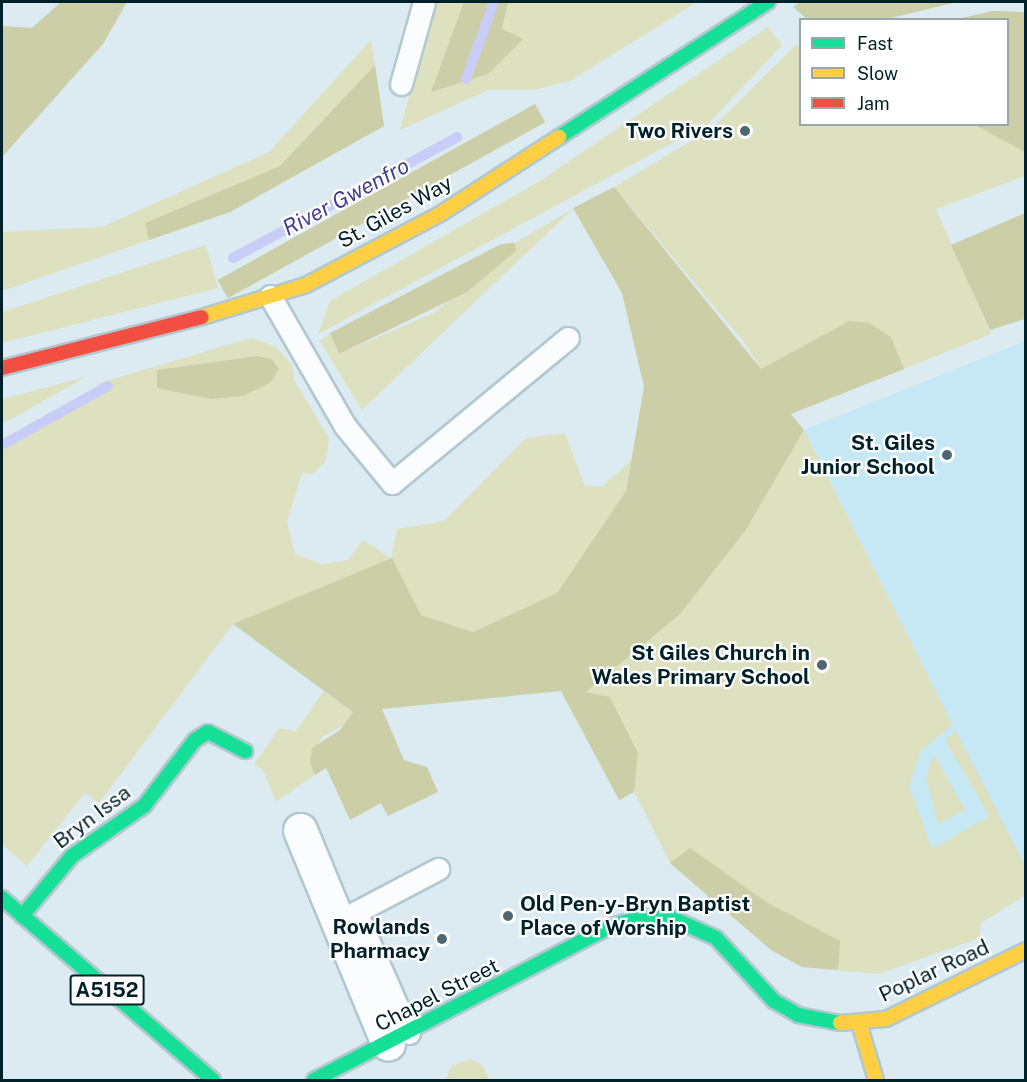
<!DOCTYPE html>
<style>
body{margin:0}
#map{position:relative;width:1027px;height:1082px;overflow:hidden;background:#dbebf1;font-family:"Public Sans",sans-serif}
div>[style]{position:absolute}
.built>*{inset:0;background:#c6e8f5}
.green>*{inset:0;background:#dee1c0}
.forest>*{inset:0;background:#cccea7;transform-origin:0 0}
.stream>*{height:10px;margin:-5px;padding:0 5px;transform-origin:5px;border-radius:5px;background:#c7cdf6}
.roads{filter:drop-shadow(2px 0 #b2c8d0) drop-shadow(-2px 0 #b2c8d0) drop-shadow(0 2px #b2c8d0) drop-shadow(0 -2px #b2c8d0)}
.lane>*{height:21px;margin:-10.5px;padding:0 10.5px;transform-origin:10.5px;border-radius:10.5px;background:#fafcfd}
.street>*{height:33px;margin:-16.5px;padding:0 16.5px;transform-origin:16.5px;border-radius:16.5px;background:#fafcfd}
.fast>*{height:14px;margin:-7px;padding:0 7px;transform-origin:7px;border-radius:7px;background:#16e098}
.slow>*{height:14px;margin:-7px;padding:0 7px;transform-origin:7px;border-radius:7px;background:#ffcf43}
.jam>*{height:14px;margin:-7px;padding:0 7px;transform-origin:7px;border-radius:7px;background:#f24e42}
.dots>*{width:16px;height:16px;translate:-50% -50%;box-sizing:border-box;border:3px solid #fff;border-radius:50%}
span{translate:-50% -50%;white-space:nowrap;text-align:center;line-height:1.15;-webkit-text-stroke:4.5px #fff;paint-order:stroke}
.shield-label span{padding:2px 4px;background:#fff;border:2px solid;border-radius:4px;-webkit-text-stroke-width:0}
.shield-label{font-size:20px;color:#00202a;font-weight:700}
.poi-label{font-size:21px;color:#00202a;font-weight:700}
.right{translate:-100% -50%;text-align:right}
.left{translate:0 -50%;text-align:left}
.street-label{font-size:21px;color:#00202a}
.water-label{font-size:22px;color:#453e8f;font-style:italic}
.frame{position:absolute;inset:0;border:3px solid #00202a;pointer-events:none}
.legend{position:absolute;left:799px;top:18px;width:210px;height:108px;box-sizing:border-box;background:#fff;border:2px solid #99a6aa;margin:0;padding:8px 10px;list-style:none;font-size:18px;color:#00202a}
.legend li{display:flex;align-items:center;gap:12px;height:30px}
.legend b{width:30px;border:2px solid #99a6aa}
</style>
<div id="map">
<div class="built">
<i style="clip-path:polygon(1025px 341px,1025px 895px,981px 923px,979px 938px,879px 974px,802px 967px,771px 950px,670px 863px,653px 637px,680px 614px,745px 530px,804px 430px)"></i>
</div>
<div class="green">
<i style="clip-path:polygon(435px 2px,697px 2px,570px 81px,533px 90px,488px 90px,400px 130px)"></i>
<i style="clip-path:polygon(993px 11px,1025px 12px,1025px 176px,936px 209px,991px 334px,791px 414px,743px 341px,614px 187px,711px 129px,795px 46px,800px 46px,800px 124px,1008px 124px,1008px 20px,958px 19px)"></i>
<i style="clip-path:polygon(768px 27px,782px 45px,709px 123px,318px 334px,330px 301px,538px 182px)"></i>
<i style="clip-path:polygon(371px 40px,384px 126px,230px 212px,2px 291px,2px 232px,102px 227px,269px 152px)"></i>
<i style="clip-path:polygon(574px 208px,520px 259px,362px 410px,320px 341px,330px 333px,339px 354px,433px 313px,516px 251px,515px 243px)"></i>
<i style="clip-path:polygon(206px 245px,218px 288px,2px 343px,2px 312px)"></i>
<i style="clip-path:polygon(251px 338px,275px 346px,292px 364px,294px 380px,329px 438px,326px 461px,312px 474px,302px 473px,287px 522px,295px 554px,321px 564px,348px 560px,363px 540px,391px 558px,397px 529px,444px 521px,526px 438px,565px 433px,585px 486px,603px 486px,631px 460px,626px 491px,557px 593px,473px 632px,421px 615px,233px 624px,99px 803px,85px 793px,27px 866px,2px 844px,2px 445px,107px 386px,96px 384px)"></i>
<i style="clip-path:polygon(86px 377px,4px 423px,2px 424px,2px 399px)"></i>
<i style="clip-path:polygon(804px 430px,953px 725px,921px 751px,909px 786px,932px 849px,989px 816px,945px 740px,956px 731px,1025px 865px,1025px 895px,981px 923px,979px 938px,879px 974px,802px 967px,771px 950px,670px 863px,585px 693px,680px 614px,745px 530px)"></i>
<i style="clip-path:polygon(324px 691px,353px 712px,349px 722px,322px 737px,310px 763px,315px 775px,276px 802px,263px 770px,254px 765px,279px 728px,296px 731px)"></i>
<i style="clip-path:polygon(934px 754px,965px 810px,938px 824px,926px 777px)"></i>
<i style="clip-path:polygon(471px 1059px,483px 1066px,489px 1080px,446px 1080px,451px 1066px)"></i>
</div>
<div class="forest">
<i style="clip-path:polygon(61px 2px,127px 2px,103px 44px,2px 157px,2px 26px,32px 28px)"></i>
<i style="clip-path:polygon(464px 2px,508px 2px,502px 29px,523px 39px,488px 74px,431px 92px)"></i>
<i style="clip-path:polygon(800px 2px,957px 2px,887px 19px,808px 20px,793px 7px)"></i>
<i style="clip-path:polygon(993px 11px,1025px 12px,1025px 152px,975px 125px,1008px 124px,1008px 20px,958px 19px)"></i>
<i style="clip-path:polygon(375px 65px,384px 126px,230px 212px,149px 240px,145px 223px,280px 166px)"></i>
<i style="left:535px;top:104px;width:21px;height:363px;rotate:61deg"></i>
<i style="clip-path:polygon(614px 187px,761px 369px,849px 321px,869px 323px,891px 337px,904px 369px,791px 414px,804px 430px,745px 531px,680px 614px,586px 692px,610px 697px,638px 753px,634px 792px,619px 800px,561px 691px,382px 709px,404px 760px,427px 767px,438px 792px,388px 816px,381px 803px,350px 820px,326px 768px,315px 775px,310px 763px,312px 748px,340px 730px,353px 712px,233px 624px,392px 558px,421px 615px,473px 632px,557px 593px,626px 491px,644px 387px,622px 293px,573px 208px)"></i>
<i style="clip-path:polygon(1025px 213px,1025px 319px,990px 330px,951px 245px)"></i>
<i style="clip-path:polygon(515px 243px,516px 251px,467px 292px,339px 354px,330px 333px,501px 244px)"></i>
<i style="clip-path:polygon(257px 356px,272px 359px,279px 369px,270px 383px,243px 396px,211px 399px,157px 388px,157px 370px)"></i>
<i style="clip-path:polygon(690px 848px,768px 903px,840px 941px,838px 970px,802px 967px,771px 950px,670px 863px)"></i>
</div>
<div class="stream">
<i style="left:466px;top:79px;width:82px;rotate:-70deg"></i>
<i style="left:233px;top:258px;width:255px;rotate:-28.3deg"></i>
<i style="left:2px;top:445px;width:121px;rotate:-29.1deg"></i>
</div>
<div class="roads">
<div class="lane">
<i style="left:401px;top:84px;width:85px;rotate:-74.3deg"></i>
<i style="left:270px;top:296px;width:150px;rotate:60deg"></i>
<i style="left:345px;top:426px;width:74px;rotate:50.5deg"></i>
<i style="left:392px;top:483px;width:228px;rotate:-39.5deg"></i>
<i style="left:409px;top:1033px;width:132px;rotate:-113.7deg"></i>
<i style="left:356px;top:912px;width:93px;rotate:-27.7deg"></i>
</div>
<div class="street">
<i style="left:300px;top:830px;width:231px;rotate:67.6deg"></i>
</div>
<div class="fast">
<i style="left:559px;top:137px;width:249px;rotate:-32.9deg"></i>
<i style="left:2px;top:898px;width:279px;rotate:40.8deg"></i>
<i style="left:22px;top:916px;width:78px;rotate:-50.2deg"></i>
<i style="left:72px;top:856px;width:88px;rotate:-34.8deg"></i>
<i style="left:144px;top:806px;width:83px;rotate:-52.3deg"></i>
<i style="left:195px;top:740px;width:15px;rotate:-32deg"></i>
<i style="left:208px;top:732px;width:42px;rotate:27.2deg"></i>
<i style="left:314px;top:1080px;width:332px;rotate:-27.4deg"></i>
<i style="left:609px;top:927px;width:34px;rotate:-17deg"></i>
<i style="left:641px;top:917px;width:33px;rotate:3deg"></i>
<i style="left:674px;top:919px;width:46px;rotate:24.3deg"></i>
<i style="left:716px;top:938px;width:86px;rotate:47.4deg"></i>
<i style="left:774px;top:1001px;width:28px;rotate:30deg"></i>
<i style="left:798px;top:1015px;width:43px;rotate:10.8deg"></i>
</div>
<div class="slow">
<i style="left:202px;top:317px;width:109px;rotate:-17.1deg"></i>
<i style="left:306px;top:285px;width:152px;rotate:-27.9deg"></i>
<i style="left:440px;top:214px;width:142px;rotate:-32.9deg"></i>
<i style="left:840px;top:1023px;width:46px;rotate:-5deg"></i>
<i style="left:886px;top:1019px;width:156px;rotate:-26.2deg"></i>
<i style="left:859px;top:1023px;width:59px;rotate:73.4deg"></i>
</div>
<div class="jam">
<i style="left:2px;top:368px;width:206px;rotate:-14.3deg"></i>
</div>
</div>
<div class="dots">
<i style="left:745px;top:131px;background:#4d6770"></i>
<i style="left:947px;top:455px;background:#4d6770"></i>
<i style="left:822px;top:665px;background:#4d6770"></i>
<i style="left:508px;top:916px;background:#4d6770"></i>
<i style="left:442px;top:939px;background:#4d6770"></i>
</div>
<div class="shield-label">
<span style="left:107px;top:990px">A5152</span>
</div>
<div class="poi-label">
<span class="right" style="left:733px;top:131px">Two Rivers</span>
<span class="right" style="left:935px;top:455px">St. Giles<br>Junior School</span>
<span class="right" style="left:810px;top:665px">St Giles Church in<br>Wales Primary School</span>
<span class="left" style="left:520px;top:916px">Old Pen-y-Bryn Baptist<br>Place of Worship</span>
<span class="right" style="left:430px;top:939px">Rowlands<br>Pharmacy</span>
</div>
<div class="street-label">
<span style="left:395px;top:212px;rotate:-29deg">St. Giles Way</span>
<span style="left:92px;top:817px;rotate:-37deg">Bryn Issa</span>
<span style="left:934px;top:971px;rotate:-25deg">Poplar Road</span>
<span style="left:437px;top:995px;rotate:-27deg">Chapel Street</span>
</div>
<div class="water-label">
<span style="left:346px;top:197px;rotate:-28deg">River Gwenfro</span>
</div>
<div class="frame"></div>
<ul class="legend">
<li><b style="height:8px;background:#16e098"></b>Fast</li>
<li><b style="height:8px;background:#ffcf43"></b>Slow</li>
<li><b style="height:8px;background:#f24e42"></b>Jam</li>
</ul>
</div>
